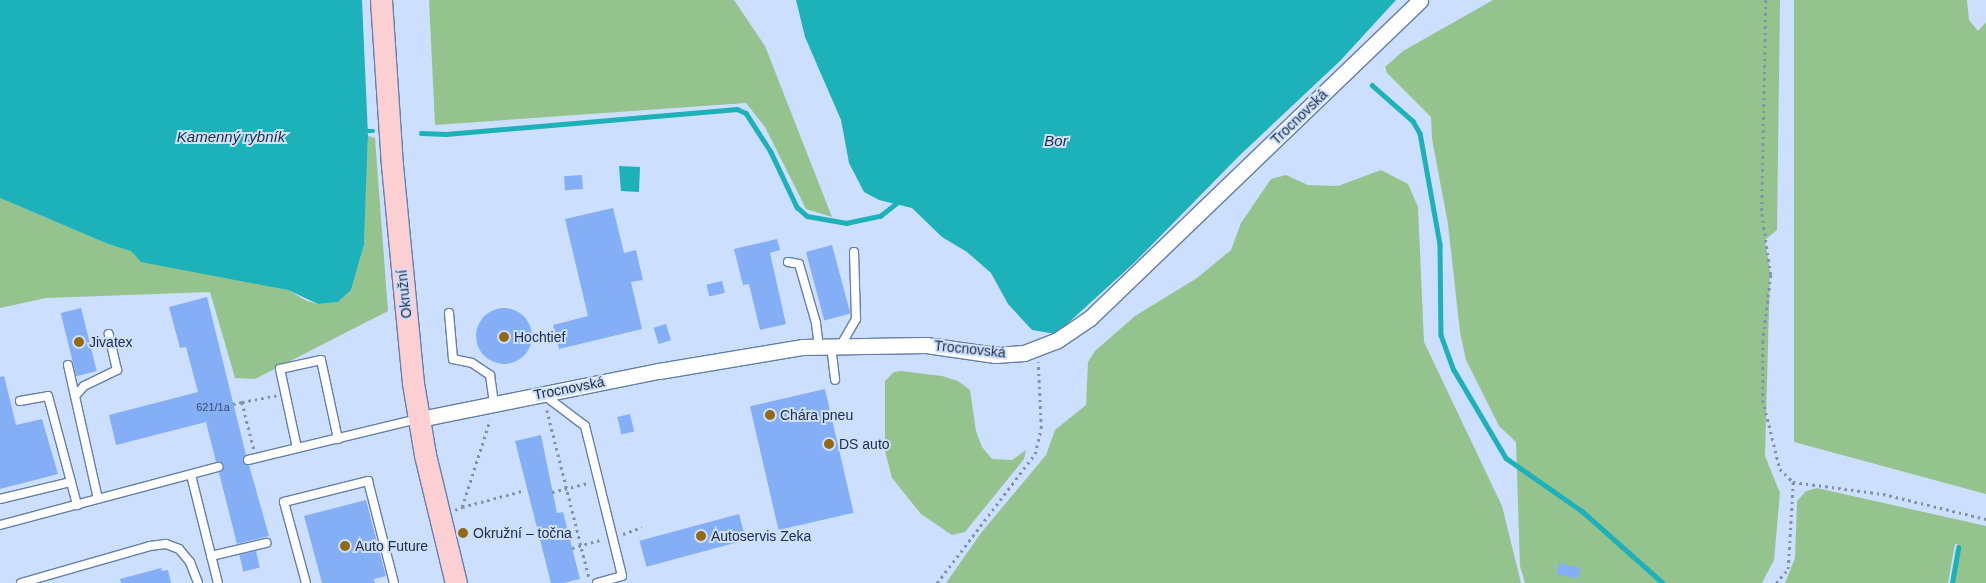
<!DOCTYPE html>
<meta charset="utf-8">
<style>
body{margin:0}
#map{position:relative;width:1986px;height:583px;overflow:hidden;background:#cddffe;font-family:Helvetica,sans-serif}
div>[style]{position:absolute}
.green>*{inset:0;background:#95c38e}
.water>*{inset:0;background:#1db1b9}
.stream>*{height:4.5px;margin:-2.25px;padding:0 2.25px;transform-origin:2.25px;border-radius:2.25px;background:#1db1b9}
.building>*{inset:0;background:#84aef5;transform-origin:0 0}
.round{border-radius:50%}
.path>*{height:2.5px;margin-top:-1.25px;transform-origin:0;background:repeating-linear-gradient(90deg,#8291ab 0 2.5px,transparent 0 6.5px)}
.roads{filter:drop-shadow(1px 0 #647fad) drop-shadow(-1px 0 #647fad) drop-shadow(0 1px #647fad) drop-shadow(0 -1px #647fad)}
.service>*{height:8px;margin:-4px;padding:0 4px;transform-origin:4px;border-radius:4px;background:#fff}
.minor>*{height:15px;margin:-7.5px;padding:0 7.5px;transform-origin:7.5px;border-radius:7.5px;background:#fff}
.secondary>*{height:21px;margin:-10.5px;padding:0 10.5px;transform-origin:10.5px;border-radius:10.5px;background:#fcd0d2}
.dots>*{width:14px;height:14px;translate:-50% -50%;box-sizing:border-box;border:2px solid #cddffe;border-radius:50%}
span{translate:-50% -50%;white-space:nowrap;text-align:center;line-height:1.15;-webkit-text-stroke:4px #cddffe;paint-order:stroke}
.number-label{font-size:11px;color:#3b4f6f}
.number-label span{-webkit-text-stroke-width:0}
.street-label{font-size:14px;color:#232f42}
.poi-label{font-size:14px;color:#232f42}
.left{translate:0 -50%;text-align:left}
.water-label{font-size:15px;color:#1c3234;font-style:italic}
</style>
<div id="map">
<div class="green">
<i style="clip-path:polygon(429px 0,734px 0,765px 46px,832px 217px,806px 209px,765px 127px,746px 103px,435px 125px)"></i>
<i style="clip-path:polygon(1493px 0,1780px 0,1777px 230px,1765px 240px,1770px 271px,1765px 456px,1780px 493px,1774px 560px,1762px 583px,1525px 583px,1520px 566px,1516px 442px,1499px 426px,1466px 360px,1460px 332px,1448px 224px,1432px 139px,1431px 117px,1387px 73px,1385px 67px,1403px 51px)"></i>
<i style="clip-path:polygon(1794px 0,1967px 0,1969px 20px,1978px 31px,1986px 22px,1986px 494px,1794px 442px)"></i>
<i style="clip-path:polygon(368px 136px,375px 138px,388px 311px,255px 379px,235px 378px,210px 292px,46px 298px,0 308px,0 198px,108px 244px,288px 290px,307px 301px,318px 304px,338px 302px,351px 290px,364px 245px)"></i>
<i style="clip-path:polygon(1381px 170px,1408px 184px,1418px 207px,1424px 342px,1502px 506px,1521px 583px,946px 583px,981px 533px,1046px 455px,1055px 430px,1086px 405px,1088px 362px,1095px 351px,1135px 316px,1197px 278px,1231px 250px,1241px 223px,1271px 179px,1286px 175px,1308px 185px,1338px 186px)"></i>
<i style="clip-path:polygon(901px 371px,942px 376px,958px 381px,970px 390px,976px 431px,982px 447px,992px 459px,1012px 460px,1026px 450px,1024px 459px,965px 532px,952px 535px,921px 514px,892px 478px,885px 451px,885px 381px,894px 372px)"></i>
<i style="clip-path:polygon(1817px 488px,1986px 526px,1986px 583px,1954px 583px,1960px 551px,1959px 545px,1955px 544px,1948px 583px,1785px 583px,1795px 558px,1797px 501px,1806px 491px)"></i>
</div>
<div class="water">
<i style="clip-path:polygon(0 0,362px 0,368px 136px,364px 245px,351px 290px,338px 302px,318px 304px,288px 290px,141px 262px,131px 251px,108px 244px,0 198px)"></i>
<i style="clip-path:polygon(796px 0,1396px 0,1340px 61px,1240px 155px,1134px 263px,1056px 334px,1032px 330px,1008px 304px,991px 273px,967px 252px,942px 237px,912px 208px,879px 200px,864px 192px,849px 163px,841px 120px,805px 37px)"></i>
<i style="clip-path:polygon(619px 166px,640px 167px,639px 192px,621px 191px)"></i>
</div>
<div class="stream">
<i style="left:1372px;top:85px;width:55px;rotate:41.3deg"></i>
<i style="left:1413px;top:121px;width:14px;rotate:60deg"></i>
<i style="left:1420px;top:133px;width:113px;rotate:79.8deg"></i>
<i style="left:1440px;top:244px;width:91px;rotate:89.4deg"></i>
<i style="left:1441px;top:335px;width:37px;rotate:70deg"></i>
<i style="left:1454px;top:370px;width:102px;rotate:59.4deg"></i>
<i style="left:1506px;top:458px;width:93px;rotate:34.9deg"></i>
<i style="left:1582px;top:511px;width:108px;rotate:41.6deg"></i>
<i style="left:363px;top:131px;width:10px"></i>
<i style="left:421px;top:133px;width:25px;rotate:2deg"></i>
<i style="left:446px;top:134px;width:292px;rotate:-4.9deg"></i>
<i style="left:737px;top:109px;width:10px;rotate:24deg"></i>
<i style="left:746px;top:113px;width:46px;rotate:57.3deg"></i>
<i style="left:771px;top:152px;width:61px;rotate:64.7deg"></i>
<i style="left:797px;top:207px;width:13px;rotate:42deg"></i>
<i style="left:807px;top:216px;width:40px;rotate:10deg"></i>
<i style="left:846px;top:223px;width:35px;rotate:-12deg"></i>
<i style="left:880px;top:216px;width:24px;rotate:-38deg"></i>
<i style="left:1952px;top:583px;width:36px;rotate:-80deg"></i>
</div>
<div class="building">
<i style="left:582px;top:175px;width:14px;height:18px;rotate:86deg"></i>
<i style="clip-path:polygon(613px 208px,624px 253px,636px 250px,643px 280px,631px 282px,642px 329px,559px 349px,553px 325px,588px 316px,565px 219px)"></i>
<i style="clip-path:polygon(777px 239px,780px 250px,770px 253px,786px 324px,760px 330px,749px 284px,743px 285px,734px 249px)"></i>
<i style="left:832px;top:245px;width:71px;height:27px;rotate:75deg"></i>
<i style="left:722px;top:281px;width:12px;height:16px;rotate:76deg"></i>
<i style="clip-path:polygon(207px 297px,246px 455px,243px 462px,249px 465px,269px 536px,237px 544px,219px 473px,224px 466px,216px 462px,206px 422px,116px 445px,109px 415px,198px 392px,186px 347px,180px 348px,169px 307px)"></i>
<i style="left:81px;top:308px;width:65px;height:21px;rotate:76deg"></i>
<i class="round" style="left:476px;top:308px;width:56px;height:56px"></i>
<i style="left:666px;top:324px;width:17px;height:13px;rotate:73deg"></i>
<i style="clip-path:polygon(4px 376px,16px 425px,42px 419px,58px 474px,0 489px,0 377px)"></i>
<i style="left:825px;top:389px;width:127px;height:77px;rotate:77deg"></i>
<i style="left:630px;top:414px;width:18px;height:13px;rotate:77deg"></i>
<i style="clip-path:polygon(541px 435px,557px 513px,563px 512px,580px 579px,564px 583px,551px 583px,515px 441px)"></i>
<i style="clip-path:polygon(366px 500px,386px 576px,374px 579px,375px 583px,322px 583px,304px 516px)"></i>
<i style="left:739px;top:514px;width:27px;height:103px;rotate:75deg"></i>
<i style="left:256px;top:551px;width:17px;height:17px;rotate:77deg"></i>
<i style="left:1559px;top:563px;width:22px;height:11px;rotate:13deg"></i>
<i style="clip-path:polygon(161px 568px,162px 571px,168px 570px,171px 583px,121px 583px,120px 579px)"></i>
</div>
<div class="path">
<i style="left:1766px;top:0;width:214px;rotate:91.1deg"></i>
<i style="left:1762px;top:214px;width:62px;rotate:81.6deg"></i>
<i style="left:1771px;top:275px;width:66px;rotate:96.9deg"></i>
<i style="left:1763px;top:341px;width:59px;rotate:90deg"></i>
<i style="left:1763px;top:400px;width:71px;rotate:76.2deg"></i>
<i style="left:1780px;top:469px;width:18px;rotate:45deg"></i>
<i style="left:1793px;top:482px;width:91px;rotate:7.6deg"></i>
<i style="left:1883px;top:494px;width:106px;rotate:13.6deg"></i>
<i style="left:242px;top:402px;width:36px;rotate:-11deg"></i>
<i style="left:233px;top:404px;width:9px;rotate:-13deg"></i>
<i style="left:242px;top:402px;width:49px;rotate:75.7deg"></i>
<i style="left:547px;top:410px;width:172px;rotate:75.9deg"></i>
<i style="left:552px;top:492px;width:37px;rotate:-14deg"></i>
<i style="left:462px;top:507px;width:62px;rotate:-14.9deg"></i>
<i style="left:455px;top:510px;width:8px;rotate:-23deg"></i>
<i style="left:462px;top:507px;width:91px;rotate:-72.2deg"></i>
<i style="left:623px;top:534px;width:20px;rotate:-20deg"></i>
<i style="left:572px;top:548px;width:32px;rotate:-16deg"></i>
<i style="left:937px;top:583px;width:162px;rotate:-52.8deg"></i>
<i style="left:1035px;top:454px;width:27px;rotate:-77deg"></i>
<i style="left:1041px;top:428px;width:66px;rotate:-92.6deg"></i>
<i style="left:1776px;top:583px;width:18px;rotate:-49deg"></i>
<i style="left:1788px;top:569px;width:87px;rotate:-86.7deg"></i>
</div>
<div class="roads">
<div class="service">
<i style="left:788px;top:262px;width:11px;rotate:10deg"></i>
<i style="left:799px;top:264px;width:61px;rotate:73.9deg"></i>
<i style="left:816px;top:323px;width:24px;rotate:83deg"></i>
<i style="left:449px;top:313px;width:46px;rotate:85deg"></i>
<i style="left:453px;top:359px;width:19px;rotate:12deg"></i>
<i style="left:472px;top:363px;width:22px;rotate:34deg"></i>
<i style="left:490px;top:375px;width:28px;rotate:82deg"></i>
<i style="left:841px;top:345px;width:30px;rotate:-60deg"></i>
<i style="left:856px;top:319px;width:67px;rotate:-91.7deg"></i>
<i style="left:831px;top:346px;width:34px;rotate:83deg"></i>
<i style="left:68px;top:365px;width:137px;rotate:77.4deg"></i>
<i style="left:544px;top:395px;width:51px;rotate:37.1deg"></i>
<i style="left:585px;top:426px;width:154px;rotate:76.1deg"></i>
<i style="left:622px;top:576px;width:26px;rotate:164deg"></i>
<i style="left:75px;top:396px;width:13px;rotate:-48deg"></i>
<i style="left:84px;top:386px;width:37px;rotate:-26deg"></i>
<i style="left:117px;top:370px;width:37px;rotate:-103deg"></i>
<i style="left:20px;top:401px;width:28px;rotate:-10deg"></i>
<i style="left:48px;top:396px;width:89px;rotate:75deg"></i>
<i style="left:297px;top:448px;width:81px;rotate:-102.1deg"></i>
<i style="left:280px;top:369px;width:42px;rotate:-12.4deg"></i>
<i style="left:321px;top:360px;width:81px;rotate:77.9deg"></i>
<i style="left:248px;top:460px;width:175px;rotate:-13.6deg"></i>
<i style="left:191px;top:475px;width:111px;rotate:76deg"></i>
<i style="left:0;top:499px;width:73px;rotate:-13.5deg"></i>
<i style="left:71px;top:482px;width:24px;rotate:75deg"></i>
<i style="left:0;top:525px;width:226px;rotate:-14.9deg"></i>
<i style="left:211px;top:556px;width:57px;rotate:-13.3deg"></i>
<i style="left:21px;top:583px;width:134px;rotate:-16deg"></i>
<i style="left:150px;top:546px;width:16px;rotate:-7deg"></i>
<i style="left:166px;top:544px;width:14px;rotate:21deg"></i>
<i style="left:179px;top:549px;width:17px;rotate:50deg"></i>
<i style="left:190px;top:562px;width:22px;rotate:69deg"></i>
<i style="left:306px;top:583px;width:84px;rotate:-105.2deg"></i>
<i style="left:284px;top:502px;width:87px;rotate:-14deg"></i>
<i style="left:368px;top:481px;width:105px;rotate:75.7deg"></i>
</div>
<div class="minor">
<i style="left:420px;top:419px;width:244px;rotate:-11.4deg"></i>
<i style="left:659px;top:371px;width:146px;rotate:-9.5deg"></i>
<i style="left:803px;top:347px;width:123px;rotate:-0.9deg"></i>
<i style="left:926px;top:345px;width:70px;rotate:8.2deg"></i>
<i style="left:995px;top:355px;width:29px;rotate:-4deg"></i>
<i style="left:1024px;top:353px;width:34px;rotate:-21deg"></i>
<i style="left:1056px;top:341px;width:41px;rotate:-34.1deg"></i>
<i style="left:1090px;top:318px;width:458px;rotate:-43.9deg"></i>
</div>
<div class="secondary">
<i style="left:381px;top:0;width:165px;rotate:86.2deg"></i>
<i style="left:392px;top:165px;width:219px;rotate:84.5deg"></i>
<i style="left:413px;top:383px;width:73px;rotate:80.5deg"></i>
<i style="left:425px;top:455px;width:132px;rotate:76.4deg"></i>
</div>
</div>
<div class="dots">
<i style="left:504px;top:337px;background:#926a12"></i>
<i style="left:79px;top:342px;background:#926a12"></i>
<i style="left:770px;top:415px;background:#926a12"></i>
<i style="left:829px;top:444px;background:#926a12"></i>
<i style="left:463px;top:533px;background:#926a12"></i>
<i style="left:701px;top:536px;background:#926a12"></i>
<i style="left:345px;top:546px;background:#926a12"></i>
</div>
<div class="number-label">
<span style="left:213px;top:407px">621/1a</span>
</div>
<div class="street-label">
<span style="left:1299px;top:117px;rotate:-44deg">Trocnovská</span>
<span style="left:404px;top:294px;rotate:-96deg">Okružní</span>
<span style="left:970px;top:349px;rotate:6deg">Trocnovská</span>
<span style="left:569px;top:388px;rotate:-11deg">Trocnovská</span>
</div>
<div class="poi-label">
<span class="left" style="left:514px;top:337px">Hochtief</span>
<span class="left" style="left:89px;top:342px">Jivatex</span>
<span class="left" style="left:780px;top:415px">Chára pneu</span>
<span class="left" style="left:839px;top:444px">DS auto</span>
<span class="left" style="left:473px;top:533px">Okružní – točna</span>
<span class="left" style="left:711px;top:536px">Autoservis Zeka</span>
<span class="left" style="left:355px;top:546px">Auto Future</span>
</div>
<div class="water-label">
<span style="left:231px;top:137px">Kamenný rybník</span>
<span style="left:1056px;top:141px">Bor</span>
</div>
</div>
